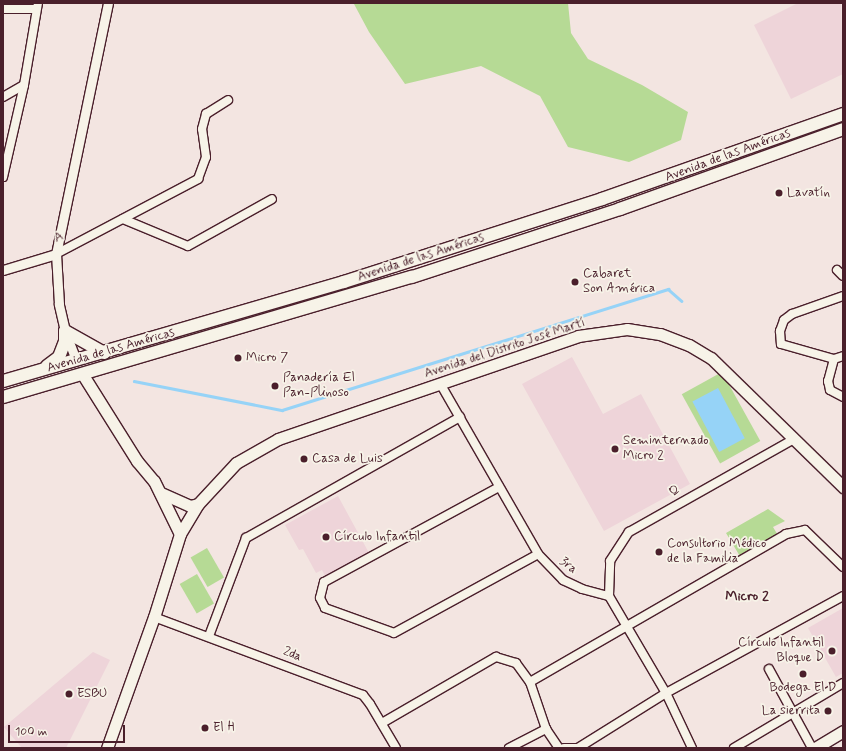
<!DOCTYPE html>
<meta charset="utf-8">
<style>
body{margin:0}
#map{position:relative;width:846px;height:751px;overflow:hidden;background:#f3e5e1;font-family:Mynerve,sans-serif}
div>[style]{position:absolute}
.built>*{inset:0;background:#eed4d9}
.green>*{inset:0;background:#b6da95;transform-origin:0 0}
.water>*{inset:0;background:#96d3f7;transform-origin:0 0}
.stream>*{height:2.5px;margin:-1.25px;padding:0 1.25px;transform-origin:1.25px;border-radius:1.25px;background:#96d3f7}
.roads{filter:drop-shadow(1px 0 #4a1f2b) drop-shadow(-1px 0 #4a1f2b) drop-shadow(0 1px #4a1f2b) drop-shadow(0 -1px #4a1f2b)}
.minor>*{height:8px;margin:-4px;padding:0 4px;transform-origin:4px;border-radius:4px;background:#f7f3e8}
.tertiary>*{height:9px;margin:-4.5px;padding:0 4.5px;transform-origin:4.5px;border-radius:4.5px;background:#f7f3e8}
.secondary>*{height:11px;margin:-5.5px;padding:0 5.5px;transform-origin:5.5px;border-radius:5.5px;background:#f7f3e8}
.primary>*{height:12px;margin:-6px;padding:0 6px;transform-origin:6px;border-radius:6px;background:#f7f3e8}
.dots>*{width:11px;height:11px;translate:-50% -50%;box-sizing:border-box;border:2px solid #f7f3e8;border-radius:50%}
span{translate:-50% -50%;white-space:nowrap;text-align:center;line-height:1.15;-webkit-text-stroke:3.5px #f7f3e8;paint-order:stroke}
.street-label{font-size:13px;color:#4a1f2b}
.poi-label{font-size:13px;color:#4a1f2b}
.left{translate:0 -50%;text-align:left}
.right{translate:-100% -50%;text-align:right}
.neighbourhood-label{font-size:14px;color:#4a1f2b;font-weight:700}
.frame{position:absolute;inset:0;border:4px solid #4a1f2b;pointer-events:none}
.scale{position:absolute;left:8px;top:725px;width:117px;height:18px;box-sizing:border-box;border:2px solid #4a1f2b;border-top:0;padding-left:5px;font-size:12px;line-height:14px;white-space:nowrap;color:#4a1f2b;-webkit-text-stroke:3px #f7f3e8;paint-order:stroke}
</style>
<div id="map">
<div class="built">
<i style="clip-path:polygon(798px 3px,841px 3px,843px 74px,791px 99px,754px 25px)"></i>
<i style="clip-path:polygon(572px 357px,603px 414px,641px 394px,690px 484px,604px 531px,522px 384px)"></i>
<i style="clip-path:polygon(338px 496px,369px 553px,325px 576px,322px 570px,316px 573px,303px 549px,299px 550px,285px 525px)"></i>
<i style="clip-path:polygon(843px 608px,843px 673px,836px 677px,808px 628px)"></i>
<i style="clip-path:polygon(93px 652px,110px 660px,66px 748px,22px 748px,4px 727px)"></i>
</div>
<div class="green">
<i style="clip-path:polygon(568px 3px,571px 33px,588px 59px,642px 85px,688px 112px,681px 140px,629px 162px,568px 147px,540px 96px,481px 66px,405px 84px,369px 32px,354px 4px)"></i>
<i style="left:722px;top:372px;width:79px;height:46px;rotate:61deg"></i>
<i style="clip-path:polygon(768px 509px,785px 521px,773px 527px,779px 537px,741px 558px,726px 533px)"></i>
<i style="left:207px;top:548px;width:34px;height:19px;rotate:60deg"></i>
<i style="left:197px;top:574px;width:34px;height:20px;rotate:60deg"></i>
</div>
<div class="water">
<i style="left:718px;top:388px;width:57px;height:29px;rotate:62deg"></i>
</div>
<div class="stream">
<i style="left:134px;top:381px;width:151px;rotate:11.1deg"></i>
<i style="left:282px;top:410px;width:405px;rotate:-17.4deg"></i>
<i style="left:668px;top:289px;width:18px;rotate:41deg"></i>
</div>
<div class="roads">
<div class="minor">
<i style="left:3px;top:9px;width:33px"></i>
<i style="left:3px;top:97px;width:24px;rotate:-30deg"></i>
<i style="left:3px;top:177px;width:94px;rotate:-77.1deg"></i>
<i style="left:24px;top:85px;width:83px;rotate:-80.3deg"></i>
<i style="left:123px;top:219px;width:70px;rotate:22.6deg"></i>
<i style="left:188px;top:246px;width:96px;rotate:-29.2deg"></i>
<i style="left:56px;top:254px;width:161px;rotate:-27.8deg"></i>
<i style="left:198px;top:179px;width:23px;rotate:-70deg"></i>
<i style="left:206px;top:157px;width:28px;rotate:-98deg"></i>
<i style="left:202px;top:129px;width:16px;rotate:-75deg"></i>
<i style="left:206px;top:114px;width:26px;rotate:-32deg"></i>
<i style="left:837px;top:270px;width:8px;rotate:45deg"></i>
<i style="left:843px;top:296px;width:54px;rotate:160.6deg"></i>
<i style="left:792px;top:314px;width:10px;rotate:143deg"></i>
<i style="left:784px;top:320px;width:12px;rotate:110deg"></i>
<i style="left:780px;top:331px;width:13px;rotate:86deg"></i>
<i style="left:781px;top:344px;width:55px;rotate:15.8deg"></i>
<i style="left:834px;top:359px;width:9px;rotate:-18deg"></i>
<i style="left:834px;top:359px;width:23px;rotate:105deg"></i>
<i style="left:828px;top:381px;width:9px;rotate:77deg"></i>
<i style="left:830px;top:390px;width:15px;rotate:28deg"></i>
<i style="left:441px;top:385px;width:195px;rotate:60.1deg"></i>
<i style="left:538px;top:554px;width:36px;rotate:46deg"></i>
<i style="left:563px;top:580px;width:21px;rotate:25deg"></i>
<i style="left:582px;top:589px;width:28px;rotate:15deg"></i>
<i style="left:609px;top:596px;width:113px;rotate:59.6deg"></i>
<i style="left:666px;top:693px;width:61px;rotate:64.7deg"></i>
<i style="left:499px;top:487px;width:199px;rotate:151.5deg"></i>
<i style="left:324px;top:582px;width:16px;rotate:104deg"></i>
<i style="left:320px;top:598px;width:11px;rotate:63deg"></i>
<i style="left:325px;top:608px;width:73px;rotate:19.9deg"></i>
<i style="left:394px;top:633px;width:164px;rotate:-28.7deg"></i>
<i style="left:609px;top:596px;width:35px;rotate:-88deg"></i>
<i style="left:610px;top:561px;width:35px;rotate:-57deg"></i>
<i style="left:629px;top:532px;width:189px;rotate:-29.4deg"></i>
<i style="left:154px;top:617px;width:223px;rotate:20.5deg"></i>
<i style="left:363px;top:695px;width:11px;rotate:52deg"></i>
<i style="left:370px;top:704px;width:51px;rotate:59.4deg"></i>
<i style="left:209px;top:636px;width:105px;rotate:-69.3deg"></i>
<i style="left:246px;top:538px;width:246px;rotate:-29.5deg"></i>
<i style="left:769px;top:669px;width:90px;rotate:61.4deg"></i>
<i style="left:530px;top:682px;width:296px;rotate:-30deg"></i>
<i style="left:786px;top:534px;width:19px;rotate:-12deg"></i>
<i style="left:805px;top:530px;width:53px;rotate:44.2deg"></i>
<i style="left:382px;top:723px;width:132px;rotate:-30.1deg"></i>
<i style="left:496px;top:657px;width:21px;rotate:17deg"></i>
<i style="left:516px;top:663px;width:24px;rotate:54deg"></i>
<i style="left:530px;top:682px;width:50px;rotate:71.2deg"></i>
<i style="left:546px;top:729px;width:23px;rotate:56deg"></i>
<i style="left:509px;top:748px;width:42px;rotate:-27.2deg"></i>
<i style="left:564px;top:748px;width:14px"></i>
<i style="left:578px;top:748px;width:104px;rotate:-32deg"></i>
<i style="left:666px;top:693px;width:202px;rotate:-28.7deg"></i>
<i style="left:734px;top:748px;width:127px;rotate:-30.8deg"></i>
</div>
<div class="tertiary">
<i style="left:3px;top:270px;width:55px;rotate:-16.8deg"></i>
<i style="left:76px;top:360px;width:31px;rotate:-111deg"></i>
<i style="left:65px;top:331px;width:28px;rotate:-103deg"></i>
<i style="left:59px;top:304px;width:50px;rotate:-93.4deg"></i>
<i style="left:56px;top:254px;width:256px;rotate:-78.3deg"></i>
</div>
<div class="secondary">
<i style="left:83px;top:375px;width:102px;rotate:57.9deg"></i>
<i style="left:137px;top:461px;width:26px;rotate:50deg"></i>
<i style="left:154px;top:481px;width:59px;rotate:63.9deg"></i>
<i style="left:161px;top:493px;width:32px;rotate:24deg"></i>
<i style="left:190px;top:506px;width:8px;rotate:-14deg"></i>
<i style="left:107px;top:748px;width:139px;rotate:-70.3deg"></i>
<i style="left:154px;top:617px;width:87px;rotate:-72.6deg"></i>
<i style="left:180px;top:534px;width:35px;rotate:-59deg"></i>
<i style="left:198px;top:504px;width:56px;rotate:-47.2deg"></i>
<i style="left:236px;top:463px;width:48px;rotate:-29.7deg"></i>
<i style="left:278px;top:439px;width:317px;rotate:-18.9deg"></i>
<i style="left:578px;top:336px;width:49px;rotate:-8.1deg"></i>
<i style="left:627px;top:329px;width:33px;rotate:9deg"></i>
<i style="left:660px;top:334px;width:31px;rotate:21deg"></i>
<i style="left:689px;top:345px;width:26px;rotate:31deg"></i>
<i style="left:711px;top:358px;width:185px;rotate:44.3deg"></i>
<i style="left:815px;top:748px;width:33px;rotate:-31deg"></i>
</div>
<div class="primary">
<i style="left:65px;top:331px;width:45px;rotate:29.4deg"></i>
<i style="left:47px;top:366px;width:15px;rotate:-37deg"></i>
<i style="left:59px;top:357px;width:17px;rotate:-69deg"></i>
<i style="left:65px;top:341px;width:10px;rotate:-90deg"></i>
<i style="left:3px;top:381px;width:355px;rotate:-16.2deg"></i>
<i style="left:344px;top:282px;width:271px;rotate:-17.8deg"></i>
<i style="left:602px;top:199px;width:256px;rotate:-19.4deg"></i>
<i style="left:3px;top:397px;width:426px;rotate:-16.4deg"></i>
<i style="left:412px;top:277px;width:219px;rotate:-18.1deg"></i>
<i style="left:620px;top:209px;width:237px;rotate:-19.7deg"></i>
</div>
</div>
<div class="dots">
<i style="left:779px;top:193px;background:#4a1f2b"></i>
<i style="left:575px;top:282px;background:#4a1f2b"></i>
<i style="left:238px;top:358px;background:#4a1f2b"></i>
<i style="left:275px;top:386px;background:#4a1f2b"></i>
<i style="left:615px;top:449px;background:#4a1f2b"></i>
<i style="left:304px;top:459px;background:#4a1f2b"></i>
<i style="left:326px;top:537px;background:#4a1f2b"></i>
<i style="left:659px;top:552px;background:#4a1f2b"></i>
<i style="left:832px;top:651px;background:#4a1f2b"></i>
<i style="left:803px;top:674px;background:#4a1f2b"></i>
<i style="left:69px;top:694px;background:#4a1f2b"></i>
<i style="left:828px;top:711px;background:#4a1f2b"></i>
<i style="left:205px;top:728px;background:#4a1f2b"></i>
</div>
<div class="street-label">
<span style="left:728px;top:156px;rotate:-20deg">Avenida de las Américas</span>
<span style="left:59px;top:238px;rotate:-26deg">A</span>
<span style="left:421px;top:258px;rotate:-18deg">Avenida de las Américas</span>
<span style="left:505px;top:349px;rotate:-18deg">Avenida del Distrito José Martí</span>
<span style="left:111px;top:351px;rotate:-16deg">Avenida de las Américas</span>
<span style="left:675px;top:492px;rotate:-30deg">Q</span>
<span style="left:568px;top:566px;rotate:38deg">3ra</span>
<span style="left:292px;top:655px;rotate:21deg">2da</span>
</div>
<div class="poi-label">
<span class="left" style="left:787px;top:193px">Lavatín</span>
<span class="left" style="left:583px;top:282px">Cabaret<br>Son América</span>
<span class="left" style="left:246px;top:358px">Micro 7</span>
<span class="left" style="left:283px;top:386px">Panadería El<br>Pan-Plinoso</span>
<span class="left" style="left:623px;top:449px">Seminternado<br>Micro 2</span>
<span class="left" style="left:312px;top:459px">Casa de Luis</span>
<span class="left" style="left:334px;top:537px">Círculo Infantil</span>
<span class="left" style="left:667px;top:552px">Consultorio Médico<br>de la Familia</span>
<span class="right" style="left:824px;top:651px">Círculo Infantil<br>Bloque D</span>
<span style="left:803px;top:688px">Bodega El D</span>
<span class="left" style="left:77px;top:694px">ESBU</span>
<span class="right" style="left:820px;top:711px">La sierrita</span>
<span class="left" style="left:213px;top:728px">El H</span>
</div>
<div class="neighbourhood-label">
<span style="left:747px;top:596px">Micro 2</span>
</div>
<div class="frame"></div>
<div class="scale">100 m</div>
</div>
